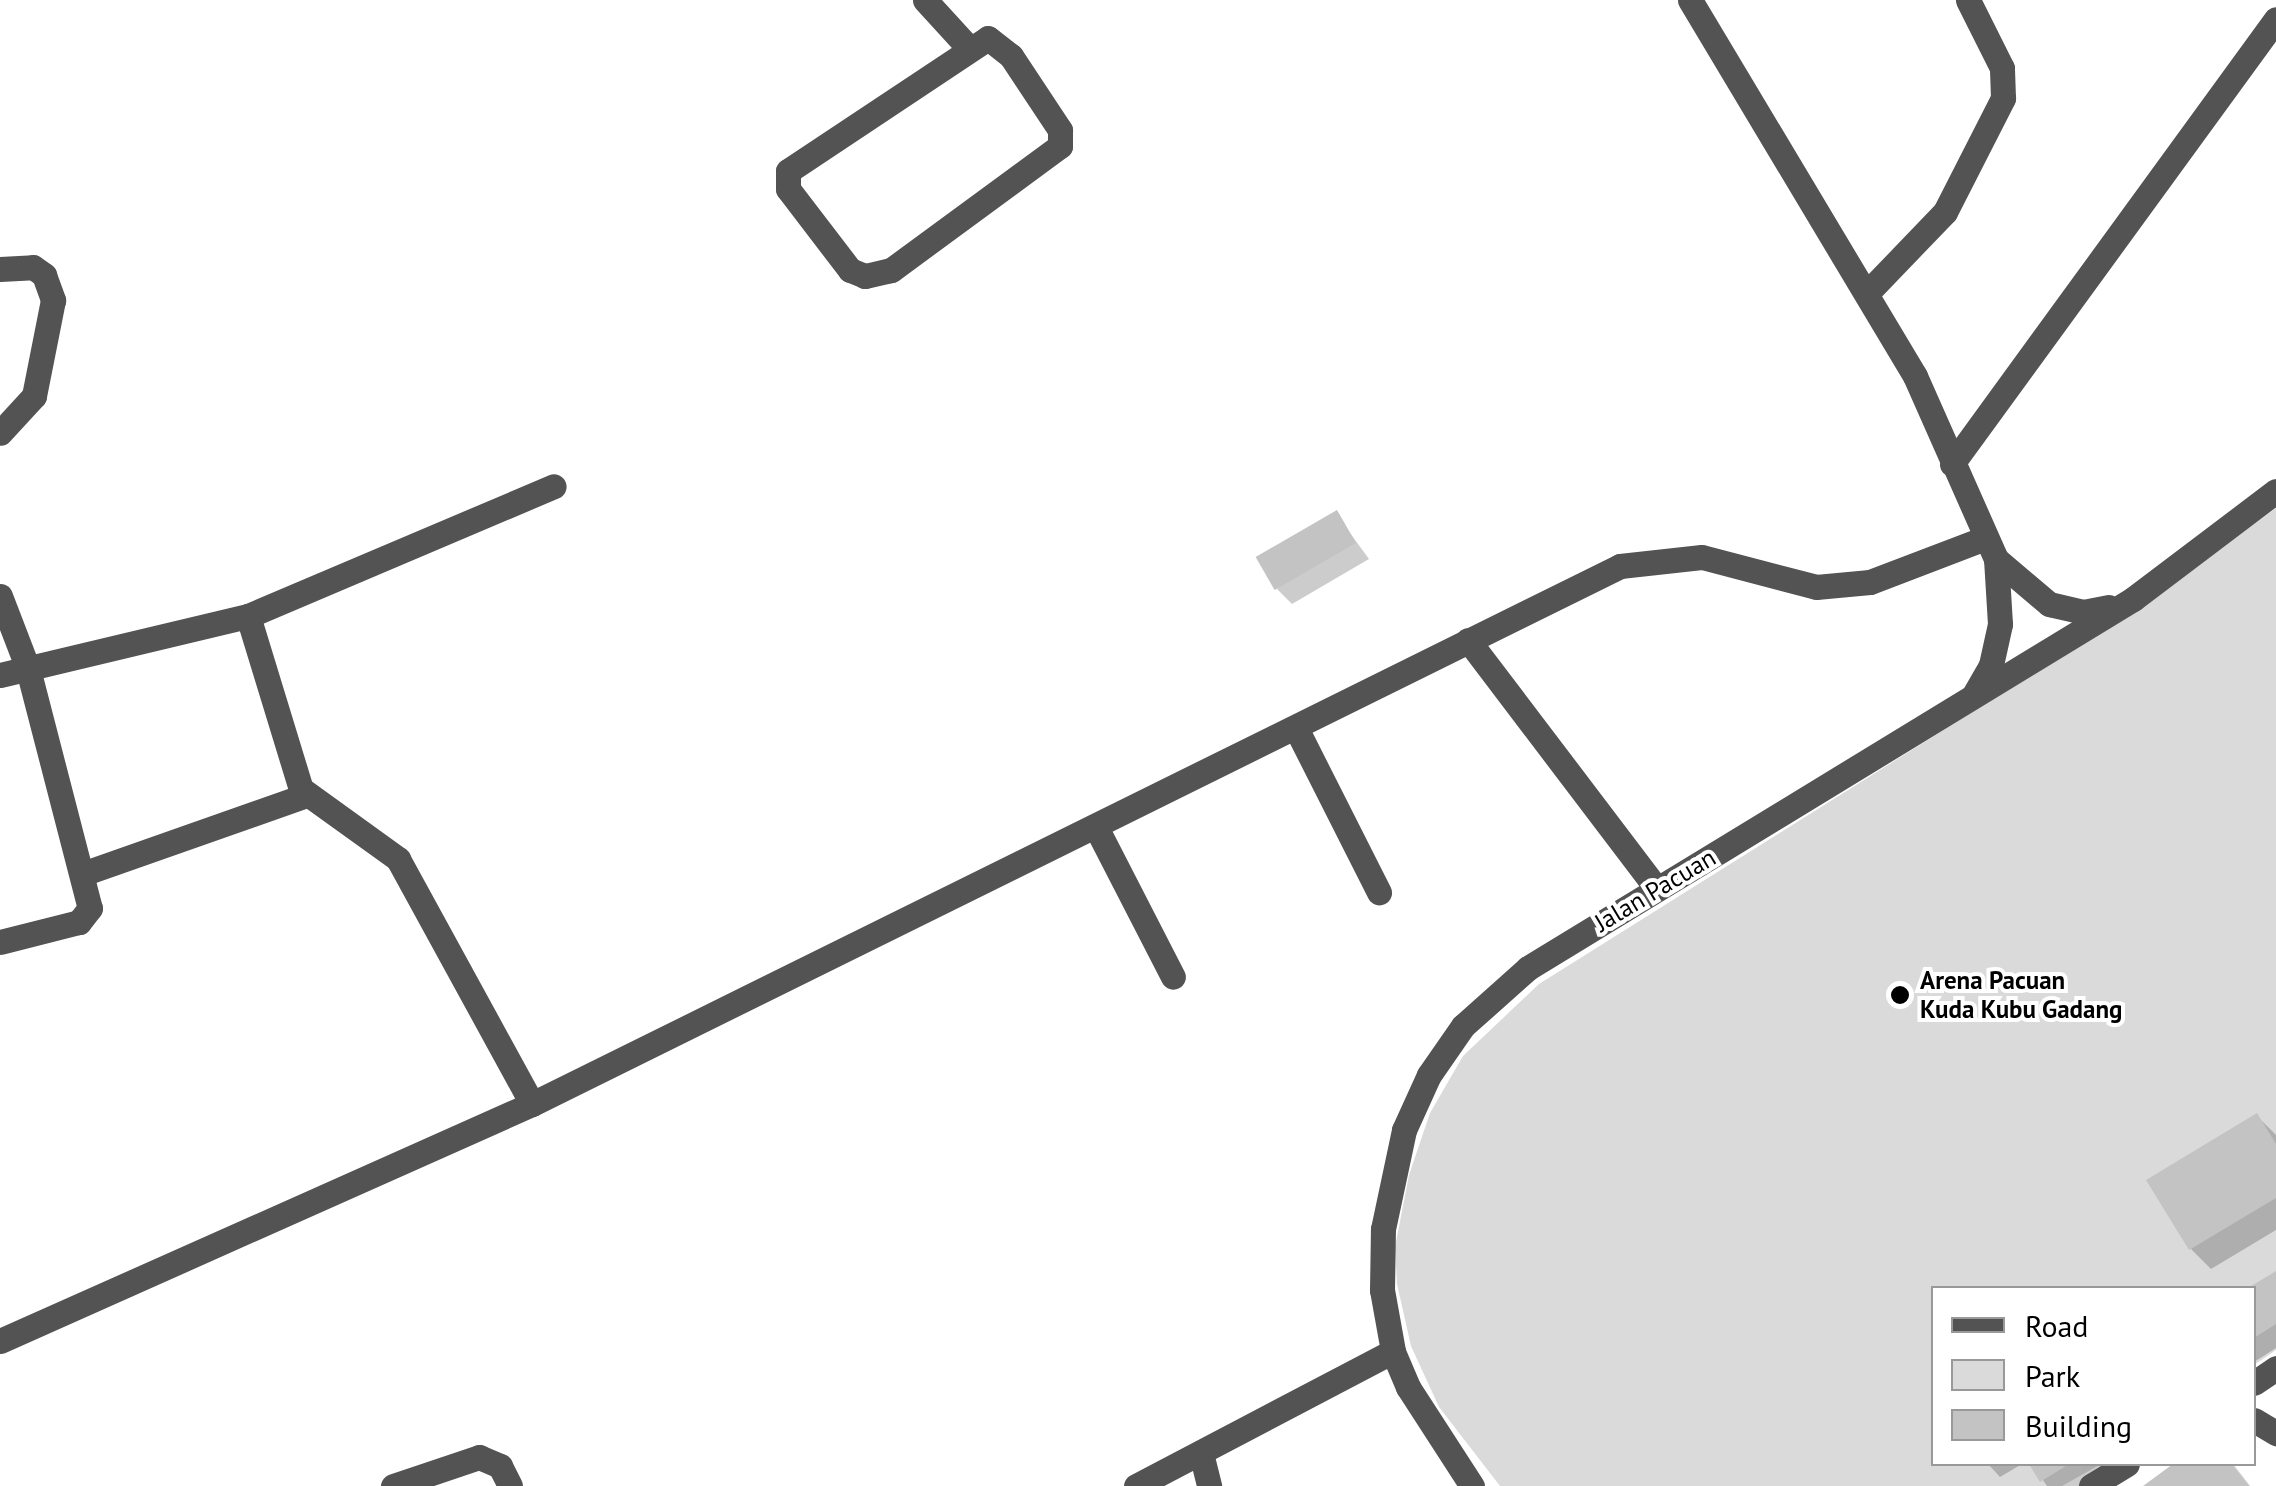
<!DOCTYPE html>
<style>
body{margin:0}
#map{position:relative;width:2276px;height:1486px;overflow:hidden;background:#fff;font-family:"PT Sans",sans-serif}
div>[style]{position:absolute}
.green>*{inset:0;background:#dadada}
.shadow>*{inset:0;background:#0003}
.building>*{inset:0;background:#c3c3c3;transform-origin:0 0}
.minor>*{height:25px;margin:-12.5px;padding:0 12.5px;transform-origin:12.5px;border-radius:12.5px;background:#535353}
.dots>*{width:28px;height:28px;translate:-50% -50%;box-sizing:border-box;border:5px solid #fff;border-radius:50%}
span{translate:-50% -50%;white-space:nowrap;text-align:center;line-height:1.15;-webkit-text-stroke:8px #fff;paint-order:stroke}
.street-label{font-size:25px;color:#000}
.poi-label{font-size:25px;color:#000;font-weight:700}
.left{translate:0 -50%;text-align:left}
.legend{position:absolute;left:1931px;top:1286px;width:325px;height:180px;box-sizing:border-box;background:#fff;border:2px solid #999;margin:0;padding:12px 18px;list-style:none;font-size:30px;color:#000}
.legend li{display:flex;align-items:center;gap:20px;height:50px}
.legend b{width:50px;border:2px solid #999}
</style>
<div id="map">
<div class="green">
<i style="clip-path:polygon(2276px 508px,2276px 1350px,2254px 1365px,2254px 1288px,1934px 1288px,1934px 1464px,2101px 1464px,2062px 1486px,1500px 1486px,1439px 1407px,1411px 1346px,1397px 1284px,1395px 1247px,1409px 1175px,1430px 1113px,1463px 1056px,1539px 984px,2138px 608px)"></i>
</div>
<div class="shadow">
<i style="clip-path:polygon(1336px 514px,1369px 559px,1292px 604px,1277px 589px)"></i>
<i style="clip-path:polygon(2257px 1116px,2276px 1135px,2276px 1230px,2211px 1269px,2191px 1249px)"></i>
<i style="clip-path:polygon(2276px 1274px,2276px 1348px,2254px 1362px,2254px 1288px)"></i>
<i style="clip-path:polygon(1988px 1464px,2022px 1464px,2000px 1477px)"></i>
<i style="clip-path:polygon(2032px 1464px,2121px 1464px,2085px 1486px,2047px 1486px)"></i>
<i style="clip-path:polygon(2177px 1464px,2233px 1464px,2250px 1486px,2148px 1486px)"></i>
</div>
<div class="building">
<i style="left:1337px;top:510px;width:38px;height:94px;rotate:60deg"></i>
<i style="clip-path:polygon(2257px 1113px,2276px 1144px,2276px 1198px,2189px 1250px,2146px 1180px)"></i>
<i style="clip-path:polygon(2276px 1271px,2276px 1324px,2254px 1338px,2254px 1288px,2248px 1288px)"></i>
<i style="clip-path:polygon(2029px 1464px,2069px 1464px,2040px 1482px)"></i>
<i style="clip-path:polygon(2173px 1464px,2231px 1464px,2249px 1486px,2143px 1486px)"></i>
</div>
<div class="minor">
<i style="left:925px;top:0;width:62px;rotate:47.6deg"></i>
<i style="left:1690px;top:0;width:438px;rotate:59.1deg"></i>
<i style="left:1915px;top:376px;width:200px;rotate:66.1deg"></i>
<i style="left:1996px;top:559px;width:70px;rotate:40.3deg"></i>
<i style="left:2049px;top:604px;width:35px;rotate:13deg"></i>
<i style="left:2083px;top:612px;width:26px;rotate:-11deg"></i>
<i style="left:988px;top:38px;width:29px;rotate:38deg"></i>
<i style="left:1011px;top:56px;width:89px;rotate:56.5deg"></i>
<i style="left:1060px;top:130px;width:16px;rotate:90deg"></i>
<i style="left:1060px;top:146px;width:210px;rotate:143.7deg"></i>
<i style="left:891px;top:270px;width:27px;rotate:167deg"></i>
<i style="left:865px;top:276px;width:16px;rotate:-158deg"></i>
<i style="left:850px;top:270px;width:102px;rotate:-127.4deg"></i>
<i style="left:788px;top:189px;width:18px;rotate:-90deg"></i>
<i style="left:788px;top:171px;width:240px;rotate:-33.6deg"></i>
<i style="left:0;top:269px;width:33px;rotate:-3deg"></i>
<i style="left:33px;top:267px;width:14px;rotate:36deg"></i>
<i style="left:44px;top:275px;width:27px;rotate:70deg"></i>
<i style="left:53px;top:300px;width:98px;rotate:101.2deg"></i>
<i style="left:34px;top:396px;width:50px;rotate:132.6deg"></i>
<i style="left:1868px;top:292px;width:111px;rotate:-46.1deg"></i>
<i style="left:1945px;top:212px;width:128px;rotate:-63deg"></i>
<i style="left:2003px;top:98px;width:30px;rotate:-92deg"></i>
<i style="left:2002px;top:68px;width:76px;rotate:-116.6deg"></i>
<i style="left:1952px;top:464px;width:550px;rotate:-53.94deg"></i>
<i style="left:0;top:596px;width:78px;rotate:69deg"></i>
<i style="left:28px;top:669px;width:247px;rotate:75.5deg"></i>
<i style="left:90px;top:908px;width:18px;rotate:128deg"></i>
<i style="left:79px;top:922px;width:81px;rotate:165.8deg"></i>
<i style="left:248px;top:616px;width:332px;rotate:-23deg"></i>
<i style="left:1468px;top:640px;width:311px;rotate:52.8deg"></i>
<i style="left:0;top:675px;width:255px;rotate:-13.4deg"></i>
<i style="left:248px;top:616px;width:181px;rotate:73deg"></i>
<i style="left:301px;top:789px;width:120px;rotate:35.8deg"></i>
<i style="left:398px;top:859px;width:279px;rotate:61.3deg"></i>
<i style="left:1975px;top:693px;width:32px;rotate:-60deg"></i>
<i style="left:1991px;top:665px;width:42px;rotate:-77.6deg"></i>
<i style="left:2000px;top:624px;width:65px;rotate:-93.5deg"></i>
<i style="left:1297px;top:730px;width:182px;rotate:63.2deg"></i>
<i style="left:1097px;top:829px;width:166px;rotate:62.8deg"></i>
<i style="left:85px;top:873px;width:235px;rotate:-19.4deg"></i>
<i style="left:0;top:1341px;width:582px;rotate:-24.01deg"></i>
<i style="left:532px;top:1104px;width:1214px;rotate:-26.31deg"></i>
<i style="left:1620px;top:566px;width:82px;rotate:-6.3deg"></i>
<i style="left:1702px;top:557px;width:118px;rotate:14.7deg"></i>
<i style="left:1816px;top:587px;width:54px;rotate:-5.3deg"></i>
<i style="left:1870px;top:582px;width:123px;rotate:-20.9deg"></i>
<i style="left:2254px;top:1383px;width:27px;rotate:-34deg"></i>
<i style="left:2254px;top:1420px;width:26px;rotate:31deg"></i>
<i style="left:1201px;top:1453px;width:34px;rotate:76deg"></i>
<i style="left:393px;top:1486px;width:91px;rotate:-18.6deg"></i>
<i style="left:479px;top:1457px;width:23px;rotate:23deg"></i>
<i style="left:500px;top:1466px;width:22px;rotate:63deg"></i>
<i style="left:1136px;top:1486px;width:290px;rotate:-27.7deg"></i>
<i style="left:1472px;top:1486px;width:118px;rotate:-122.9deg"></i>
<i style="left:1408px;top:1387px;width:39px;rotate:-113deg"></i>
<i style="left:1393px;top:1351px;width:62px;rotate:-100.2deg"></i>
<i style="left:1382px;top:1290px;width:61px;rotate:-89.1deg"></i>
<i style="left:1383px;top:1229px;width:101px;rotate:-78deg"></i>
<i style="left:1404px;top:1130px;width:60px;rotate:-65.6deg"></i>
<i style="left:1429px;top:1075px;width:60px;rotate:-55.2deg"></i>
<i style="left:1463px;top:1026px;width:87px;rotate:-41.7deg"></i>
<i style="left:1528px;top:968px;width:709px;rotate:-31.38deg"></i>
<i style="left:2133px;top:599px;width:179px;rotate:-37.1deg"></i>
<i style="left:2091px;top:1486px;width:42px;rotate:-31.4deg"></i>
</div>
<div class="dots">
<i style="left:1900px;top:995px;background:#000"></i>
</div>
<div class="street-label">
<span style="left:1655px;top:890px;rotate:-31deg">Jalan Pacuan</span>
</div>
<div class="poi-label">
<span class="left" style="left:1920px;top:995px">Arena Pacuan<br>Kuda Kubu Gadang</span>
</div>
<ul class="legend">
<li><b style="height:12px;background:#535353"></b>Road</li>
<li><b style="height:28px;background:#dadada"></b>Park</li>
<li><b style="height:28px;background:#c3c3c3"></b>Building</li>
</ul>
</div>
